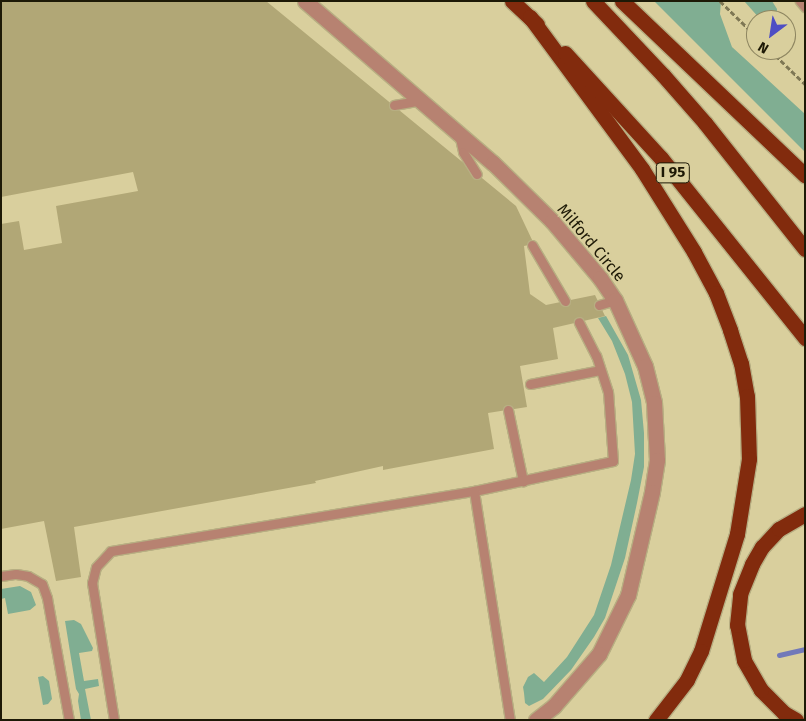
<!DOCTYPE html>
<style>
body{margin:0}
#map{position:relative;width:806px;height:721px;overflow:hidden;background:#d9cf9d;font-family:"Fira Sans",sans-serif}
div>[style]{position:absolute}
.green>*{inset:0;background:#80ae92}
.stream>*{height:5px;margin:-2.5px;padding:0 2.5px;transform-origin:2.5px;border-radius:2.5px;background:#7179b9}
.building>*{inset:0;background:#b1a776}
.path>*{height:3px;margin-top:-1.5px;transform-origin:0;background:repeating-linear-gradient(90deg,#7e7754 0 5px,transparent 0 7.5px)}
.roads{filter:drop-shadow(1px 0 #b7ae82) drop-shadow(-1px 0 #b7ae82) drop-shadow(0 1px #b7ae82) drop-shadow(0 -1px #b7ae82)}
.lane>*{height:9px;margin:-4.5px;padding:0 4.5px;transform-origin:4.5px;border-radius:4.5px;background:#b78271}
.street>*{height:15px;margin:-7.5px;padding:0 7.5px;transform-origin:7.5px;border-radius:7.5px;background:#b78271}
.highway>*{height:15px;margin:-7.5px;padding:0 7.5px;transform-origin:7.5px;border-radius:7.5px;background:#822b0d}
span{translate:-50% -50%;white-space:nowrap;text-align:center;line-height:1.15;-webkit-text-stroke:4px #d9cf9d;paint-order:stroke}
.shield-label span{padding:1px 4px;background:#d9cf9d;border:1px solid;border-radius:4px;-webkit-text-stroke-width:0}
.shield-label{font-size:15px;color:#1d1906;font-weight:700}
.street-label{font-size:16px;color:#1d1906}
.frame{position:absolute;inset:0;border:2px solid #1d1906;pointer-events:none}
.north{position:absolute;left:746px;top:10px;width:50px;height:50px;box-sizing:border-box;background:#d9cf9d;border:1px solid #8e8661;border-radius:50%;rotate:211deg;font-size:14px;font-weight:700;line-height:20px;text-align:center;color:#1d1906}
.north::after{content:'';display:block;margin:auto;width:18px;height:22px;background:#4e4ec4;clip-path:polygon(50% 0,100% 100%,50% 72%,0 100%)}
</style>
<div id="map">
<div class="green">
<i style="clip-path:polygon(654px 1px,721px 1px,720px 14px,732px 47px,805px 114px,805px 152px)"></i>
<i style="clip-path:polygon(744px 1px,772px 1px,777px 9px,776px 20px,761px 20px)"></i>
<i style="clip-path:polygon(606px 316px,628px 355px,641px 400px,644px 433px,644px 467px,637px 503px,625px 558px,605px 618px,594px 637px,571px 670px,543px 699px,529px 706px,525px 703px,524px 693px,523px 687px,528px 677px,534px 673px,544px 682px,567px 657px,594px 615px,611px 565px,631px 480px,635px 454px,632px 402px,625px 374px,612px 341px,598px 318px)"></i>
<i style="clip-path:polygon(20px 586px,31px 592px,36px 605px,30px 610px,8px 614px,5px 598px,1px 599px,1px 589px)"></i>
<i style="clip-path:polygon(74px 620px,81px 624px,93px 648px,92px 651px,79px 653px,84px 681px,98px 679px,99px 686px,85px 689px,91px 720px,81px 720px,78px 701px,79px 694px,76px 689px,65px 621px)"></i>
<i style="clip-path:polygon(43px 676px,49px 681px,52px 699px,48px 704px,43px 705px,38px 677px)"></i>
</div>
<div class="stream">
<i style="left:779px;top:655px;width:27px;rotate:-13deg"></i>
</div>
<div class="building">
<i style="clip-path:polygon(1px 1px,266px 1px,516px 206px,534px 244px,524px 246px,530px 294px,546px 305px,595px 295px,605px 316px,553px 328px,558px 359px,520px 366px,527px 407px,488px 413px,494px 449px,383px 470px,383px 466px,315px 481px,316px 483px,74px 527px,81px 577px,56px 581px,44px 521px,1px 529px,1px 224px,19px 221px,24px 250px,62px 243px,56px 206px,138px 191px,133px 172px,1px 197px)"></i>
</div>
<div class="path">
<i style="left:720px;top:1px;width:50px;rotate:44.2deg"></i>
<i style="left:770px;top:50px;width:49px;rotate:44.2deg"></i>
</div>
<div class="roads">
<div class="lane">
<i style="left:800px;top:1px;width:8px;rotate:50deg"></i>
<i style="left:394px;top:105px;width:27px;rotate:-10deg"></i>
<i style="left:459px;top:134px;width:18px;rotate:77deg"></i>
<i style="left:463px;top:152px;width:26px;rotate:58deg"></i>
<i style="left:532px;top:245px;width:65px;rotate:59.5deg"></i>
<i style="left:599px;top:305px;width:17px;rotate:-17deg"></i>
<i style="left:530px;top:384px;width:71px;rotate:-11.3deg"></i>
<i style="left:508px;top:410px;width:73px;rotate:78.1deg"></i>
<i style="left:474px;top:491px;width:142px;rotate:-12.2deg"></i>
<i style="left:613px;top:461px;width:69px;rotate:-94.1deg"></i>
<i style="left:608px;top:392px;width:38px;rotate:-108deg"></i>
<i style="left:596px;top:356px;width:38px;rotate:-117deg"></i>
<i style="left:1px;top:576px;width:15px;rotate:-8deg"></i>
<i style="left:16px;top:574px;width:12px;rotate:9deg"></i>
<i style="left:28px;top:576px;width:16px;rotate:30deg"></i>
<i style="left:42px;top:584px;width:15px;rotate:70deg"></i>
<i style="left:47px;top:598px;width:124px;rotate:79.8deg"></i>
<i style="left:114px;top:720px;width:139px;rotate:-99.1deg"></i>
<i style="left:92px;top:583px;width:16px;rotate:-76deg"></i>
<i style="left:96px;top:567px;width:22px;rotate:-47deg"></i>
<i style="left:111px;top:551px;width:368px;rotate:-9.4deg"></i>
<i style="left:474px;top:491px;width:232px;rotate:81.1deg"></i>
</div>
<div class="street">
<i style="left:305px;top:1px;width:248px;rotate:40.8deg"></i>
<i style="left:493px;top:163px;width:83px;rotate:44.5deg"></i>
<i style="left:552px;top:221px;width:75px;rotate:49.9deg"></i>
<i style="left:600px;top:278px;width:27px;rotate:56deg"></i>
<i style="left:615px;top:300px;width:72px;rotate:65.6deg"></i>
<i style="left:645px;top:366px;width:38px;rotate:76deg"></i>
<i style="left:654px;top:403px;width:57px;rotate:87deg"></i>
<i style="left:657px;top:460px;width:32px;rotate:99deg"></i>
<i style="left:652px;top:492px;width:106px;rotate:103.1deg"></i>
<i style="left:628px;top:595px;width:66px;rotate:116.2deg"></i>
<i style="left:599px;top:654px;width:69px;rotate:130.9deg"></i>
<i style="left:554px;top:706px;width:23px;rotate:142deg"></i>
</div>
<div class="highway">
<i style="left:512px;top:1px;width:34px;rotate:43deg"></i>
<i style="left:593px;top:1px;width:102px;rotate:46.6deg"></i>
<i style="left:663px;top:75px;width:64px;rotate:48.8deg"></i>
<i style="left:705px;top:123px;width:161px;rotate:51.6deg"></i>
<i style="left:622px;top:1px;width:253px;rotate:43.6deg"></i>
<i style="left:530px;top:17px;width:189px;rotate:53.6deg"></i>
<i style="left:642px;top:169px;width:98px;rotate:57.9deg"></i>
<i style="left:694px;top:252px;width:47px;rotate:61.8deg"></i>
<i style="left:716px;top:293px;width:40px;rotate:69deg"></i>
<i style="left:730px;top:330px;width:35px;rotate:72deg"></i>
<i style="left:741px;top:363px;width:34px;rotate:80deg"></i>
<i style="left:747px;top:396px;width:63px;rotate:88.2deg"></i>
<i style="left:749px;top:459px;width:76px;rotate:99.1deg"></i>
<i style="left:737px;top:534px;width:122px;rotate:107.1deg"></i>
<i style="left:701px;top:651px;width:32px;rotate:116deg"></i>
<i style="left:687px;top:680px;width:51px;rotate:127.8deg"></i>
<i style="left:565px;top:53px;width:142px;rotate:47.6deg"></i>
<i style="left:661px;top:158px;width:231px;rotate:51.3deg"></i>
<i style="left:796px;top:720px;width:14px;rotate:-150deg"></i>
<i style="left:784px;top:713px;width:33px;rotate:-135deg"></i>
<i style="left:761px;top:690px;width:34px;rotate:-120deg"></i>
<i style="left:744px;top:660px;width:36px;rotate:-101deg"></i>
<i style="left:737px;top:625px;width:31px;rotate:-84deg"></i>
<i style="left:740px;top:594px;width:32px;rotate:-68deg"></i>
<i style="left:752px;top:564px;width:20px;rotate:-60deg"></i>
<i style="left:762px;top:547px;width:25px;rotate:-47deg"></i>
<i style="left:779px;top:529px;width:30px;rotate:-30deg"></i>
</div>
</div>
<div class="shield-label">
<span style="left:673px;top:173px">I 95</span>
</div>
<div class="street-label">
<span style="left:591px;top:243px;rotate:50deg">Milford Circle</span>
</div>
<div class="frame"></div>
<div class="north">N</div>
</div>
